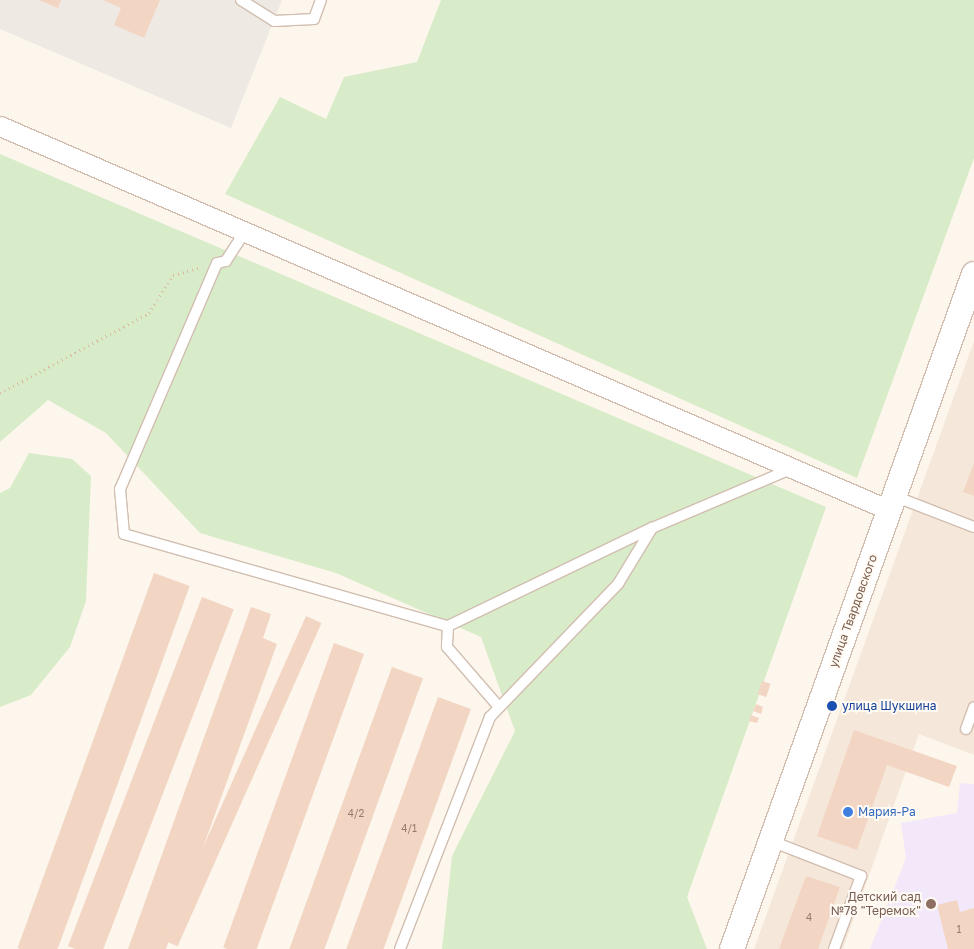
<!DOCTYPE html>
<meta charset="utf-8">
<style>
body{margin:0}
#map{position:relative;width:974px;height:949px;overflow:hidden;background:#fdf6ec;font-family:"Golos Text",sans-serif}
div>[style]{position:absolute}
.residential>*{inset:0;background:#f5e8da}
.industrial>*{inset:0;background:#efe9e4}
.education>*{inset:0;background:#f3e8fa}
.green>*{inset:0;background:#d8ecc9}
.building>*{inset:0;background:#f3d5c3;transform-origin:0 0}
.path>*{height:3px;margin-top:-1.5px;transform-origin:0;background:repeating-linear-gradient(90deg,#d9b8a5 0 1px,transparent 0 5px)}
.roads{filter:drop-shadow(1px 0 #d1beb0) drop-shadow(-1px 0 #d1beb0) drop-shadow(0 1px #d1beb0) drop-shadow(0 -1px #d1beb0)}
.service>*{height:10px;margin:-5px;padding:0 5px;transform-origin:5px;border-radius:5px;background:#fff}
.minor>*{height:19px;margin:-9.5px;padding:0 9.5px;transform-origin:9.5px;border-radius:9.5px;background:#fff}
.tertiary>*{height:24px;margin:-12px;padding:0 12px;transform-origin:12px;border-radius:12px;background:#fff}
.dots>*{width:14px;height:14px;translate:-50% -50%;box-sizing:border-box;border:2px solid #fffaf3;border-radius:50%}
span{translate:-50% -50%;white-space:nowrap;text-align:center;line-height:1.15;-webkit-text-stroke:4px #fffaf3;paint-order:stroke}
.number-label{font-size:10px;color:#987a6a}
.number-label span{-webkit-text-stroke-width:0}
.street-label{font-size:12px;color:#7a5c4d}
.transit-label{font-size:12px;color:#164399}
.left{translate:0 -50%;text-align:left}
.shop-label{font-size:12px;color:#366cbe}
.education-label{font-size:12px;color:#785e54}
.right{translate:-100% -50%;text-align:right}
</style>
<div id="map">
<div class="residential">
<i style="clip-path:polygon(974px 341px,974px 755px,919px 734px,843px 949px,754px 949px)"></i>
</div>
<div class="industrial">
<i style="clip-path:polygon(0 0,282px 0,231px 128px,0 29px)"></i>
</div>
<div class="education">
<i style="clip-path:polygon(960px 783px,974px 784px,974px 949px,870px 949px,906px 858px,901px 823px,957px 813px)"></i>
</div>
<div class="green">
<i style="clip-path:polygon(441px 0,974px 0,974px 158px,857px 478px,225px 194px,280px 97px,326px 119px,344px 77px,417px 62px)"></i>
<i style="clip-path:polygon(0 154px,826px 507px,687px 897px,707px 949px,442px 949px,452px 856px,515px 731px,481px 637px,336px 573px,200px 533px,106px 433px,48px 400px,0 442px)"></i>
<i style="clip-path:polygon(29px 453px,72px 459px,91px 476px,86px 601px,70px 647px,31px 695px,0 707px,0 493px,10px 488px)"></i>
</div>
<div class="building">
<i style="clip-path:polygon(39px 0,61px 0,58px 8px)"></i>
<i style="clip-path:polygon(103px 0,160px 0,144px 38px,114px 25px,121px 8px)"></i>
<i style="clip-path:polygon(974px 463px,974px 496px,963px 492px)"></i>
<i style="left:154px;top:573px;width:38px;height:399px;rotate:20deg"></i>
<i style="left:202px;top:597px;width:34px;height:374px;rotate:21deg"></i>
<i style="clip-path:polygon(251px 607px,271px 614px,263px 638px,277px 644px,166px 949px,128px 949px)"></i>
<i style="left:306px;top:616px;width:17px;height:354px;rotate:24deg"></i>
<i style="left:334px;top:643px;width:32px;height:324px;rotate:20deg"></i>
<i style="left:392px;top:667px;width:33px;height:300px;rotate:20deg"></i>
<i style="left:762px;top:681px;width:9px;height:14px;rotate:18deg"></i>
<i style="left:438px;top:697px;width:35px;height:268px;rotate:20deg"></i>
<i style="clip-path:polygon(756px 704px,763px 707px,761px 714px,753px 711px)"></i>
<i style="clip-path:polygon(751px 715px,759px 718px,757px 723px,749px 721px)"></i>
<i style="clip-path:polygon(854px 730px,957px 766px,949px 787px,887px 765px,857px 850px,817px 836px)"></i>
<i style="clip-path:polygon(806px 876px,840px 887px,818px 949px,779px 949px)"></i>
<i style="clip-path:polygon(957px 900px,960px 912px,974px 908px,974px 949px,948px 949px,937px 905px)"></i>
</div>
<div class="path">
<i style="left:0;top:393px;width:169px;rotate:-28.2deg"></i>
<i style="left:149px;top:313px;width:45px;rotate:-57.7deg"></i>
<i style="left:173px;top:275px;width:28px;rotate:-15deg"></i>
</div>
<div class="roads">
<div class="service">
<i style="left:241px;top:0;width:39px;rotate:32deg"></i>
<i style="left:274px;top:21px;width:40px;rotate:-2.9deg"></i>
<i style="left:314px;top:19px;width:20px;rotate:-70deg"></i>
<i style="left:246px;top:230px;width:37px;rotate:123deg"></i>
<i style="left:226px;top:261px;width:9px;rotate:167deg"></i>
<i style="left:217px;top:263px;width:246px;rotate:113.2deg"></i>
<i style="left:120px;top:489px;width:45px;rotate:84.9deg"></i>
<i style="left:124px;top:534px;width:337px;rotate:15.9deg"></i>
<i style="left:448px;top:626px;width:226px;rotate:-25.7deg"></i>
<i style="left:652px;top:528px;width:151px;rotate:-23deg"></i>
<i style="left:894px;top:496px;width:86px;rotate:21.2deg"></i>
<i style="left:448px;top:626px;width:21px;rotate:93deg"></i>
<i style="left:447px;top:647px;width:79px;rotate:49.1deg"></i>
<i style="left:966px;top:729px;width:23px;rotate:-70deg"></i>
<i style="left:771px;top:841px;width:97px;rotate:21.3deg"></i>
<i style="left:861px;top:876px;width:78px;rotate:110.3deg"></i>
<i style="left:400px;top:949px;width:249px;rotate:-68.8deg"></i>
<i style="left:490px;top:717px;width:185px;rotate:-46.1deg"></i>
<i style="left:618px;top:584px;width:66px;rotate:-58.7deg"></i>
</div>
<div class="minor">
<i style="left:0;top:126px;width:968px;rotate:23.36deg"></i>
</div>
<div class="tertiary">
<i style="left:732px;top:949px;width:717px;rotate:-70.28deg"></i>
</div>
</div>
<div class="dots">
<i style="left:832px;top:706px;background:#1a4fb4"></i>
<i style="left:848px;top:812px;background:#3f7fe0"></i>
<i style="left:931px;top:904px;background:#8d6e63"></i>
</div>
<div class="number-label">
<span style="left:356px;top:814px">4/2</span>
<span style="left:409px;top:829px">4/1</span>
<span style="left:809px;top:918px">4</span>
<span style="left:959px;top:930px">1</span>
</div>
<div class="street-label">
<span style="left:853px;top:611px;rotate:-70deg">улица Твардовского</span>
</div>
<div class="transit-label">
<span class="left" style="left:842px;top:706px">улица Шукшина</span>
</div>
<div class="shop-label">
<span class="left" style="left:858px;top:812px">Мария-Ра</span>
</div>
<div class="education-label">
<span class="right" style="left:921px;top:904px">Детский сад<br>№78 "Теремок"</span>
</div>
</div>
